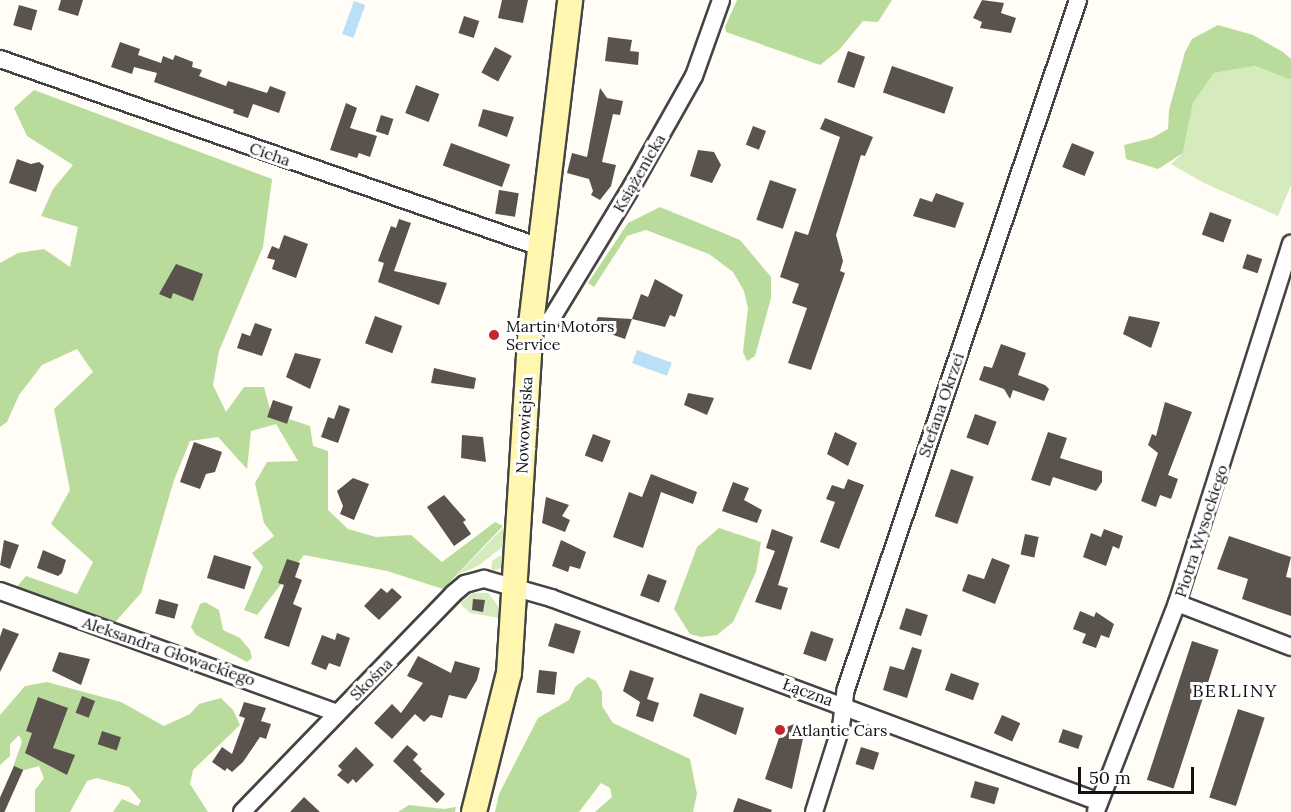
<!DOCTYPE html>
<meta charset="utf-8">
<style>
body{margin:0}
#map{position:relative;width:1291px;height:812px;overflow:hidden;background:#fffdf5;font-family:Lora,serif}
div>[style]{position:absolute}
.green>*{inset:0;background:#d5ebbd}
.forest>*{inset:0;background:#b9dc9c}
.water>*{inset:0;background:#b9e0f7;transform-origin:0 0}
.building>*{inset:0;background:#5a524d;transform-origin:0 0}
.roads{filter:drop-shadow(2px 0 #444) drop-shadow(-2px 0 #444) drop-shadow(0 2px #444) drop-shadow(0 -2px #444)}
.street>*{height:16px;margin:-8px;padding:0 8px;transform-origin:8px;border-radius:8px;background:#fff}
.secondary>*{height:24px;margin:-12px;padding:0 12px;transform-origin:12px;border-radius:12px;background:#fff6b0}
.dots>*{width:16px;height:16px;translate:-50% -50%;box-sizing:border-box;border:3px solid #fff;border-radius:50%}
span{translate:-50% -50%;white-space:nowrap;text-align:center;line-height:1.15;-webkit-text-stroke:6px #fff;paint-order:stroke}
.street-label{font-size:16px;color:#111}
.poi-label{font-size:16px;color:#111}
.left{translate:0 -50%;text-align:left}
.neighbourhood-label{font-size:18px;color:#111;letter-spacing:1.5px}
.scale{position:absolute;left:1078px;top:767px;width:116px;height:27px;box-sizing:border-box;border:3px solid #111;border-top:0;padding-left:8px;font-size:18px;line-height:21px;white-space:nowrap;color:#111;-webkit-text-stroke:4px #fff;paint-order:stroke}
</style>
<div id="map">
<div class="green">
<i style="clip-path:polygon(1255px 66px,1291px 80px,1291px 185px,1278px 216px,1204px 183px,1171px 164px,1183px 153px,1193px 103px,1214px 73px)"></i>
<i style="clip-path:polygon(506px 525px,505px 545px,478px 566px,457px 575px)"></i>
<i style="clip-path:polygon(499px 556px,509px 556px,506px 566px,491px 572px,492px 561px)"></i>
<i style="clip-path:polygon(473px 593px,488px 593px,500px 608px,500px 618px,470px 613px,460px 603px)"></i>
</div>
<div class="forest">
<i style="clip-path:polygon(737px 0,892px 0,878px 22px,863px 21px,839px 50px,820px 65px,726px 32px,725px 27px)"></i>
<i style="clip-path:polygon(1218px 25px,1253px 35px,1283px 52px,1291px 59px,1291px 80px,1255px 66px,1214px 73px,1193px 103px,1183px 153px,1158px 169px,1126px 159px,1124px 145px,1152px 138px,1168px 129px,1169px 110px,1185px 52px,1192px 39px)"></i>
<i style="clip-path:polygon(34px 90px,272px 179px,263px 247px,219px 351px,213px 385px,226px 412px,244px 387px,264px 387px,271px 413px,310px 426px,313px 446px,328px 451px,328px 510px,348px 529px,376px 537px,411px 535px,442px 562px,495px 522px,503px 526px,443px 589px,387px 571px,304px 555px,257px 615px,244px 610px,263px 567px,252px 553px,274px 536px,264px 523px,255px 483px,267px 462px,298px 461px,276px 424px,251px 431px,247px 469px,218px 437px,190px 441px,174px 480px,141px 593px,110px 628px,16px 588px,26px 576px,77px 594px,93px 562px,51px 524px,70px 490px,54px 409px,93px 372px,77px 349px,42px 365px,19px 395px,7px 422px,0 427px,0 263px,18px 253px,44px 249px,70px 267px,78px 227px,41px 216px,53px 189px,73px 165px,27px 136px,14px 108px)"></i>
<i style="clip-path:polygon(660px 207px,740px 240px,771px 277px,771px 298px,755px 356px,747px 361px,743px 352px,748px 308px,744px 291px,733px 272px,709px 254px,646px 230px,627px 236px,594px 287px,588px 283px,628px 223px)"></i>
<i style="clip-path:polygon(719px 528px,761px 542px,756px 572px,733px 622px,717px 635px,701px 637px,690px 634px,674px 609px,697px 547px)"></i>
<i style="clip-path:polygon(205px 602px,219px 610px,223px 630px,240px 638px,250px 650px,252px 658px,247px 662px,196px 635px,191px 627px,200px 604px)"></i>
<i style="clip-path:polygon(588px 677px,596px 681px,602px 692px,602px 706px,613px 723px,690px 759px,697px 794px,693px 812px,595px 812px,612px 797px,610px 788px,601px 783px,579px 812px,495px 812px,499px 794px,538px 718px,569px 700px,575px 687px)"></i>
<i style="clip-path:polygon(47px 682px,121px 702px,164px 726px,190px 714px,199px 704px,221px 698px,233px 710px,240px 725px,193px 770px,190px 784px,208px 812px,113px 812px,122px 799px,138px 806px,141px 801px,129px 787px,97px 778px,87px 781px,70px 812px,35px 812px,35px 790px,44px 778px,39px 766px,18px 772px,13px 767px,22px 742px,19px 735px,10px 744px,10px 756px,0 765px,0 715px,25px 686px)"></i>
<i style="clip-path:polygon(409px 805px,444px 809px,456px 807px,455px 812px,398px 812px)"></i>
</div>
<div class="water">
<i style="left:354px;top:1px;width:12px;height:35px;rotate:20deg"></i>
<i style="left:637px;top:350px;width:37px;height:14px;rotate:20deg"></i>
</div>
<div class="building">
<i style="clip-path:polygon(61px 0,83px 0,78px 16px,58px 10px)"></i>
<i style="clip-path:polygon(502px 0,528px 0,523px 23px,498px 18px)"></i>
<i style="clip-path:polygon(982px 0,1004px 3px,1001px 13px,1016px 18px,1011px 33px,980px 28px,982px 22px,973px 18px)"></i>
<i style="left:19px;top:5px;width:19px;height:21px;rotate:16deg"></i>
<i style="left:464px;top:16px;width:16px;height:18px;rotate:18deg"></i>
<i style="clip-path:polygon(608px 37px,632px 40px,630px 51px,639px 52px,638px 65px,605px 61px)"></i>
<i style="clip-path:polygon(120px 42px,140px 49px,138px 55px,161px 63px,163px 56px,173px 60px,175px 55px,193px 62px,192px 67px,202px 70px,199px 76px,226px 86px,228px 81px,267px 93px,270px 86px,286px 92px,279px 113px,253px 104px,248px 118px,233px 113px,234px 110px,154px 82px,157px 73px,134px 67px,132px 74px,111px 67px)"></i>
<i style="left:495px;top:47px;width:19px;height:29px;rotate:28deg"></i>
<i style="left:848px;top:51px;width:18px;height:33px;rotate:19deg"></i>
<i style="left:892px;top:66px;width:65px;height:28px;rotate:19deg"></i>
<i style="left:416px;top:85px;width:25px;height:30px;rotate:21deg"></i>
<i style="clip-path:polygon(600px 88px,607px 98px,623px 101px,620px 115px,613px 114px,602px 162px,616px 165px,611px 186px,600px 200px,591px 195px,593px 191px,589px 179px,567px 173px,572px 153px,587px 157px)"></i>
<i style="clip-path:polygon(346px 103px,357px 108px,350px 128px,377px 136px,370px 157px,359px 153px,357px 158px,330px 150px)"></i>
<i style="clip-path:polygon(483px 109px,514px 117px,507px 137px,478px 126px)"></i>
<i style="left:381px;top:115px;width:13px;height:17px;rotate:18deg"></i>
<i style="clip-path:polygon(825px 118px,873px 137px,865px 156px,861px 155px,836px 235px,843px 261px,840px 271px,845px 273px,811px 370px,788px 363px,807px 308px,792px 303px,799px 284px,780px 277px,795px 231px,808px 235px,840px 137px,820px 129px)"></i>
<i style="left:753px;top:126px;width:14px;height:20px;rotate:21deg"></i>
<i style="left:451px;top:143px;width:63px;height:24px;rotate:20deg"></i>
<i style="left:1072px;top:143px;width:24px;height:26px;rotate:22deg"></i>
<i style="clip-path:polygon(698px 150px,714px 152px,721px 165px,712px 183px,690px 176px)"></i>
<i style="clip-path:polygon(17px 159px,31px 164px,39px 162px,44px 166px,36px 192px,9px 183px)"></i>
<i style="left:770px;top:180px;width:28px;height:42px;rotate:19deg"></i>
<i style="left:499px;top:190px;width:20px;height:24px;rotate:9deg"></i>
<i style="clip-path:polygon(936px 193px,964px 203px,955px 228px,913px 216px,920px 198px,932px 202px)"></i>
<i style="left:1210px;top:212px;width:23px;height:24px;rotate:20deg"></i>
<i style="clip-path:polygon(399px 219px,411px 223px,394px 271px,447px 283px,439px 305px,378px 282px,384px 263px,378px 261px,391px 226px,396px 228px)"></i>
<i style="clip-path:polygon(284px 235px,308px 244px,296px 278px,272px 269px,275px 260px,267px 258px,272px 246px,279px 249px)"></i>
<i style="left:1247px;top:254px;width:16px;height:15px;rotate:18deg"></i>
<i style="clip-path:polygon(176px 264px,203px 274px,193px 301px,173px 293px,171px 299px,159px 294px)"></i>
<i style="clip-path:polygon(655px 279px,683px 295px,675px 317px,670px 315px,665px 327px,632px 319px,641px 294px,648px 297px)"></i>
<i style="left:375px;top:316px;width:29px;height:29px;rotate:20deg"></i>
<i style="clip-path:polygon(1129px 316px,1160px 322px,1151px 348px,1123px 334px)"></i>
<i style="clip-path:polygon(598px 317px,632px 319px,625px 339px,593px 328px)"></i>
<i style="clip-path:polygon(255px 323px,272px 329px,262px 356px,237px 348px,242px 333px,250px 336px)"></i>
<i style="clip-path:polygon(1001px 344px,1026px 353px,1018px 375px,1045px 385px,1049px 389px,1044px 401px,1013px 390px,1010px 399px,1004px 389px,979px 380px,984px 366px,992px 368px)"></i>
<i style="clip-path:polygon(295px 353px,321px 359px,310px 389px,286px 377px)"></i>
<i style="clip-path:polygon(434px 368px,476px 378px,474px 389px,431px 383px)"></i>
<i style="clip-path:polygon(688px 393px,714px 398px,707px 415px,684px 405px)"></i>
<i style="left:273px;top:400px;width:21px;height:18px;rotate:19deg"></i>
<i style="clip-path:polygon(1165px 402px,1192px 412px,1168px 475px,1178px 479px,1171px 499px,1160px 495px,1156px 507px,1141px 501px,1158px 453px,1148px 445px,1152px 434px,1156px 436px)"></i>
<i style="clip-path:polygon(339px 405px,350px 409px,338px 443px,321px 437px,328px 417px,334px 419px)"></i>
<i style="left:975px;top:414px;width:23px;height:25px;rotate:20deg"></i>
<i style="clip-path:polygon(835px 432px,857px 443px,848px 466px,827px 454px)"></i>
<i style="clip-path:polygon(1048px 432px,1067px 438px,1060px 458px,1102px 471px,1102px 482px,1096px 491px,1053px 477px,1050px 486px,1031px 480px)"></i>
<i style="left:593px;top:434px;width:19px;height:23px;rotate:21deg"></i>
<i style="clip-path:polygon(462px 435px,483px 437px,486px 462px,461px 458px)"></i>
<i style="clip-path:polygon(194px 442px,222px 452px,215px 472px,206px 474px,200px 489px,180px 482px)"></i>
<i style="left:951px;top:469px;width:24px;height:50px;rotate:19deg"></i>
<i style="clip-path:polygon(651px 474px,697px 492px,693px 504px,661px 492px,643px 548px,613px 537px,629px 492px,642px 497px)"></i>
<i style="clip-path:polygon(353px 478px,369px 484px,354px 520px,340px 514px,343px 506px,337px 491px)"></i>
<i style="clip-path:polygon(848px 479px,864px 485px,839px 549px,820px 542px,835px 502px,826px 499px,832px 485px,844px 489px)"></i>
<i style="clip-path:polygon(733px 482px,749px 488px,744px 500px,762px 510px,757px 523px,722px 511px)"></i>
<i style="clip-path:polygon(444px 495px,466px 520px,463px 522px,471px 534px,454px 546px,427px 507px)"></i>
<i style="clip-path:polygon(546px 497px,569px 505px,562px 516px,570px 520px,565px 532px,542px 523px)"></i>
<i style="clip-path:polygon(772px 529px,793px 537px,778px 585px,788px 588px,781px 610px,755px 602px,775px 551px,766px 548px)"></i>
<i style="clip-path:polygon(1104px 529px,1123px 536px,1119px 549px,1113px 546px,1106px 566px,1083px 557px,1091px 533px,1101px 537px)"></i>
<i style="left:1025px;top:534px;width:14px;height:21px;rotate:12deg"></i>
<i style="clip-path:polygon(1229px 536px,1291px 557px,1286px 577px,1291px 578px,1291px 616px,1242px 599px,1248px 579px,1217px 569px)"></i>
<i style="clip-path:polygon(4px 540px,19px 545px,10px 569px,0 565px)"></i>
<i style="clip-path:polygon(561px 540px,586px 552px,580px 569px,570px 566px,568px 572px,552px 566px)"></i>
<i style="clip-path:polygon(43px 550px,66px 560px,62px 573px,58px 576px,37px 568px)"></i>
<i style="left:214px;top:555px;width:39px;height:24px;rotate:17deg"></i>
<i style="clip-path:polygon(992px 558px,1010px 565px,995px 604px,962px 591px,968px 574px,984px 579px)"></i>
<i style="clip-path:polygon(287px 559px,300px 563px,295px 577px,302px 580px,293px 604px,302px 608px,289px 647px,264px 638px,284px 585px,278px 583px)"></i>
<i style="left:648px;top:574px;width:20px;height:23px;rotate:20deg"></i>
<i style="clip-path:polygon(381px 588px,387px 593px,392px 588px,402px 597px,379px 620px,364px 606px)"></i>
<i style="left:159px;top:599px;width:20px;height:15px;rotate:15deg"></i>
<i style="clip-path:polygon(473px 599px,485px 600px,483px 612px,472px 610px)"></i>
<i style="left:906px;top:608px;width:23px;height:22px;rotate:18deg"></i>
<i style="clip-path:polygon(1080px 611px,1094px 617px,1096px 612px,1114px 624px,1109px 638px,1101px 635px,1096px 648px,1082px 643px,1086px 634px,1073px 629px)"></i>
<i style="left:555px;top:623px;width:27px;height:24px;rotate:17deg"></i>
<i style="clip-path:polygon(3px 628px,19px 634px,0 672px,0 637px)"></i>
<i style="left:811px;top:631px;width:24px;height:24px;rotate:19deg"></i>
<i style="clip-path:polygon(337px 633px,350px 638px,340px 667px,329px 663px,326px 670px,311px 664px,322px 635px,335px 640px)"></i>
<i style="left:1192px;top:641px;width:28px;height:146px;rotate:18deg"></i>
<i style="clip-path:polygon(912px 647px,922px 650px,907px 698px,883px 690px,890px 666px,904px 670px)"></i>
<i style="clip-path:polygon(59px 652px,90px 659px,81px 685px,52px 671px)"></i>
<i style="clip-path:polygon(418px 656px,451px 673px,455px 661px,480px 668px,477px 680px,466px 699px,449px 695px,442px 718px,431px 715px,424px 722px,415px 714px,392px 739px,374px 723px,392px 704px,401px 713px,423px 683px,407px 676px)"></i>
<i style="left:539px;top:670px;width:18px;height:23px;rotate:6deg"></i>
<i style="clip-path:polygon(630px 670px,654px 678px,647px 699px,659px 703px,653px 722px,636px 716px,640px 702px,623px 691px)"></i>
<i style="left:951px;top:673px;width:30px;height:18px;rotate:20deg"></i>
<i style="clip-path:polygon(700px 693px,744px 708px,736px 735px,693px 716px)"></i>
<i style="left:82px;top:696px;width:14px;height:18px;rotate:21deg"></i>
<i style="clip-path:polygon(38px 697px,68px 708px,53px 748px,75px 755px,67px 775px,25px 753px,32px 733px,26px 731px)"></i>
<i style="clip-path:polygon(244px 702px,266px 708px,261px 721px,271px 724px,266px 739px,260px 737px,243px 762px,232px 772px,227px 768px,225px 771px,212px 762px,222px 747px,232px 754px,245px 718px,239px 716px)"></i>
<i style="left:1238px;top:709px;width:28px;height:93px;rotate:18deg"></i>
<i style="left:1002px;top:715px;width:20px;height:20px;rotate:24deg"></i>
<i style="clip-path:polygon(794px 724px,804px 734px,792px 789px,765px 779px,782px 729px)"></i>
<i style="left:1063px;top:729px;width:21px;height:14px;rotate:19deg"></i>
<i style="left:102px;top:731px;width:20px;height:14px;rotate:18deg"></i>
<i style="clip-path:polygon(407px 745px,418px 754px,413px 760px,422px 769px,420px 771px,445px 794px,437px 803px,393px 761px)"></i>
<i style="clip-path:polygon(356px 747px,374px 765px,356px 783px,353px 779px,348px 784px,337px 775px,342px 770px,338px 766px)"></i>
<i style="left:861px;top:747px;width:19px;height:18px;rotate:18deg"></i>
<i style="left:14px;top:766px;width:10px;height:48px;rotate:24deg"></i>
<i style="left:975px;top:781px;width:25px;height:17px;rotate:16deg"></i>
<i style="clip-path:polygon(304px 797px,320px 812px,290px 812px)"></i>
<i style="clip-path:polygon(738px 798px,772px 810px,771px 812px,733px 812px)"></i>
</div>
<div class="roads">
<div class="street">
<i style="left:0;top:59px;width:572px;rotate:19.2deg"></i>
<i style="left:531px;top:324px;width:19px;rotate:-9deg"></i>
<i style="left:550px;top:321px;width:158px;rotate:-58.7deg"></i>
<i style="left:632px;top:186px;width:126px;rotate:-60.6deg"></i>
<i style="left:694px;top:76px;width:81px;rotate:-70.4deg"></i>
<i style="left:0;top:591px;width:358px;rotate:19.9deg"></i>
<i style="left:1177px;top:603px;width:122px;rotate:21.1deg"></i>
<i style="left:1096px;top:811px;width:223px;rotate:-68.7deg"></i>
<i style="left:1177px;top:603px;width:377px;rotate:-72.4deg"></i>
<i style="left:242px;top:812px;width:303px;rotate:-45.9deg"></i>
<i style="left:453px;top:594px;width:16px;rotate:-40deg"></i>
<i style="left:465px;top:584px;width:20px;rotate:-15deg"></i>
<i style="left:484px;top:579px;width:70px;rotate:15.8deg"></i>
<i style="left:551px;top:598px;width:585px;rotate:20.42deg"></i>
<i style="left:814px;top:812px;width:89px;rotate:-72.4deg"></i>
<i style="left:841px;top:727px;width:38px;rotate:-83deg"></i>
<i style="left:846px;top:689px;width:727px;rotate:-71.39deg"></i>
</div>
<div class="secondary">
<i style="left:474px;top:812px;width:143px;rotate:-75.9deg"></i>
<i style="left:509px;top:673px;width:350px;rotate:-86.4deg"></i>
<i style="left:531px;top:324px;width:326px;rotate:-83.1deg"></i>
</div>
</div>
<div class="dots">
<i style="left:494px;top:335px;background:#c4262e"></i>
<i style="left:780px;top:730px;background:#c4262e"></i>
</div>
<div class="street-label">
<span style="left:270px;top:154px;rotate:19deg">Cicha</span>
<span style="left:639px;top:173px;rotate:-60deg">Książenicka</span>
<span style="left:941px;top:405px;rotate:-71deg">Stefana Okrzei</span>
<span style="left:524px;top:425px;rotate:-87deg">Nowowiejska</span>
<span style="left:1201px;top:531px;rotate:-72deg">Piotra Wysockiego</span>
<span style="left:169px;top:651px;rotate:19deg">Aleksandra Głowackiego</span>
<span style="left:371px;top:679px;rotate:-45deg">Skośna</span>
<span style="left:808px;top:692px;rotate:20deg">Łączna</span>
</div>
<div class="poi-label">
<span class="left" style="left:506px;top:335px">Martin Motors<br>Service</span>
<span class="left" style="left:792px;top:730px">Atlantic Cars</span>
</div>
<div class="neighbourhood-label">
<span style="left:1235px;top:691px">BERLINY</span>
</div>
<div class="scale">50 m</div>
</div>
